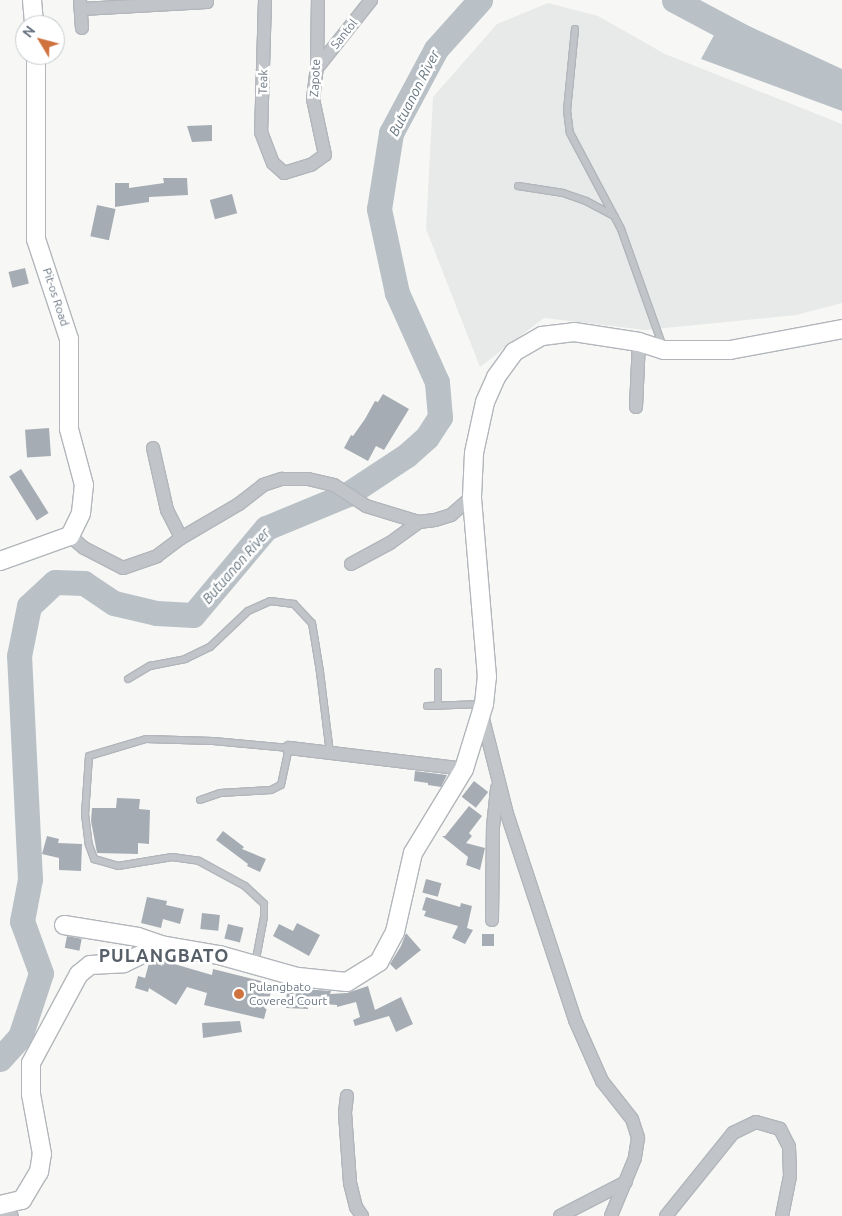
<!DOCTYPE html>
<style>
body{margin:0}
#map{position:relative;width:842px;height:1216px;overflow:hidden;background:#f7f8f5;font-family:Ubuntu,sans-serif}
div>[style]{position:absolute}
.built>*{inset:0;background:#e8e9e9}
.water>*{inset:0;background:#b9c1c7}
.river>*{height:25px;margin:-12.5px;padding:0 12.5px;transform-origin:12.5px;border-radius:12.5px;background:#b9c1c7}
.building>*{inset:0;background:#a6acb3;transform-origin:0 0}
.roads{filter:drop-shadow(1px 0 #b2b6bb) drop-shadow(-1px 0 #b2b6bb) drop-shadow(0 1px #b2b6bb) drop-shadow(0 -1px #b2b6bb)}
.lane>*{height:6px;margin:-3px;padding:0 3px;transform-origin:3px;border-radius:3px;background:#c1c4c8}
.street>*{height:12px;margin:-6px;padding:0 6px;transform-origin:6px;border-radius:6px;background:#c1c4c8}
.secondary>*{height:18px;margin:-9px;padding:0 9px;transform-origin:9px;border-radius:9px;background:#fff}
.dots>*{width:14px;height:14px;translate:-50% -50%;box-sizing:border-box;border:2px solid #fff;border-radius:50%}
span{translate:-50% -50%;white-space:nowrap;text-align:center;line-height:1.15;-webkit-text-stroke:5px #fff;paint-order:stroke}
.street-label{font-size:12px;color:#6a7583}
.poi-label{font-size:12px;color:#6a7583}
.left{translate:0 -50%;text-align:left}
.water-label{font-size:14px;color:#66757f;font-style:italic}
.district-label{font-size:18px;color:#575f69;font-weight:700;letter-spacing:1px}
.north{position:absolute;left:15px;top:15px;width:50px;height:50px;box-sizing:border-box;background:#fff;border:1px solid #c3c8cd;border-radius:50%;rotate:307deg;font-size:14px;font-weight:700;line-height:20px;text-align:center;color:#6a7583}
.north::after{content:'';display:block;margin:auto;width:18px;height:22px;background:#cf723e;clip-path:polygon(50% 0,100% 100%,50% 72%,0 100%)}
</style>
<div id="map">
<div class="built">
<i style="clip-path:polygon(548px 3px,598px 16px,665px 54px,842px 124px,842px 303px,796px 315px,645px 330px,544px 318px,480px 367px,426px 229px,433px 97px,497px 24px)"></i>
</div>
<div class="water">
<i style="clip-path:polygon(725px 15px,842px 69px,842px 111px,701px 59px)"></i>
</div>
<div class="river">
<i style="left:674px;top:0;width:85px;rotate:28.1deg"></i>
<i style="left:0;top:1059px;width:30px;rotate:-48deg"></i>
<i style="left:20px;top:1037px;width:67px;rotate:-71.8deg"></i>
<i style="left:41px;top:973px;width:55px;rotate:-110.1deg"></i>
<i style="left:22px;top:921px;width:43px;rotate:-79.2deg"></i>
<i style="left:30px;top:879px;width:223px;rotate:-92.8deg"></i>
<i style="left:19px;top:656px;width:51px;rotate:-78.7deg"></i>
<i style="left:29px;top:606px;width:35px;rotate:-43deg"></i>
<i style="left:55px;top:582px;width:29px;rotate:2deg"></i>
<i style="left:84px;top:583px;width:36px;rotate:34deg"></i>
<i style="left:114px;top:603px;width:43px;rotate:13.4deg"></i>
<i style="left:156px;top:613px;width:37px;rotate:3deg"></i>
<i style="left:193px;top:615px;width:114px;rotate:-50deg"></i>
<i style="left:266px;top:528px;width:89px;rotate:-22.5deg"></i>
<i style="left:348px;top:494px;width:71px;rotate:-33.5deg"></i>
<i style="left:407px;top:455px;width:27px;rotate:-42deg"></i>
<i style="left:427px;top:437px;width:24px;rotate:-57deg"></i>
<i style="left:440px;top:417px;width:35px;rotate:-95deg"></i>
<i style="left:437px;top:382px;width:98px;rotate:-114.2deg"></i>
<i style="left:397px;top:293px;width:86px;rotate:-102.1deg"></i>
<i style="left:379px;top:209px;width:77px;rotate:-81deg"></i>
<i style="left:391px;top:133px;width:95px;rotate:-61.8deg"></i>
<i style="left:436px;top:49px;width:66px;rotate:-48.1deg"></i>
</div>
<div class="building">
<i style="clip-path:polygon(212px 125px,212px 141px,192px 142px,187px 126px)"></i>
<i style="clip-path:polygon(163px 178px,187px 178px,188px 195px,149px 197px,149px 202px,115px 207px,115px 183px,129px 183px,129px 188px,164px 183px)"></i>
<i style="left:232px;top:194px;width:20px;height:23px;rotate:75deg"></i>
<i style="left:97px;top:205px;width:19px;height:32px;rotate:12deg"></i>
<i style="left:25px;top:268px;width:16px;height:17px;rotate:76deg"></i>
<i style="clip-path:polygon(383px 394px,409px 409px,384px 450px,376px 446px,368px 461px,344px 448px,351px 435px,353px 436px,365px 419px,375px 401px,378px 402px)"></i>
<i style="left:49px;top:428px;width:28px;height:24px;rotate:86deg"></i>
<i style="left:21px;top:469px;width:52px;height:14px;rotate:58deg"></i>
<i style="clip-path:polygon(415px 771px,447px 775px,441px 787px,428px 785px,428px 783px,414px 781px)"></i>
<i style="left:474px;top:781px;width:18px;height:20px;rotate:38deg"></i>
<i style="clip-path:polygon(117px 798px,140px 799px,139px 809px,150px 810px,149px 844px,138px 843px,138px 854px,97px 853px,91px 821px,92px 808px,116px 808px)"></i>
<i style="clip-path:polygon(469px 806px,482px 816px,469px 833px,472px 836px,466px 843px,485px 848px,480px 870px,466px 865px,468px 857px,442px 836px,445px 836px)"></i>
<i style="clip-path:polygon(223px 831px,244px 847px,242px 849px,266px 859px,260px 872px,247px 866px,248px 864px,216px 840px)"></i>
<i style="clip-path:polygon(47px 836px,59px 839px,58px 843px,82px 844px,81px 871px,59px 870px,59px 858px,42px 854px)"></i>
<i style="left:426px;top:879px;width:16px;height:14px;rotate:15deg"></i>
<i style="clip-path:polygon(147px 897px,167px 901px,166px 905px,184px 909px,180px 924px,163px 919px,161px 928px,141px 923px)"></i>
<i style="clip-path:polygon(426px 897px,460px 907px,461px 903px,472px 906px,467px 928px,473px 930px,465px 944px,452px 938px,458px 926px,424px 916px,426px 911px,422px 910px)"></i>
<i style="left:202px;top:913px;width:18px;height:16px;rotate:6deg"></i>
<i style="clip-path:polygon(297px 923px,320px 935px,309px 956px,273px 936px,279px 924px,293px 931px)"></i>
<i style="left:228px;top:924px;width:16px;height:15px;rotate:14deg"></i>
<i style="clip-path:polygon(406px 933px,421px 950px,396px 970px,390px 964px,401px 946px)"></i>
<i style="left:482px;top:934px;width:12px;height:12px"></i>
<i style="left:67px;top:936px;width:15px;height:12px;rotate:11deg"></i>
<i style="clip-path:polygon(157px 959px,212px 975px,213px 969px,273px 984px,264px 1019px,204px 1005px,207px 993px,187px 987px,176px 1005px,149px 988px,148px 992px,135px 988px,138px 976px,145px 978px,149px 963px)"></i>
<i style="clip-path:polygon(368px 986px,375px 1010px,401px 997px,413px 1024px,396px 1032px,389px 1016px,355px 1026px,353px 1020px,360px 1017px,356px 1002px,337px 1007px,337px 1005px,308px 1003px,308px 1009px,286px 1008px,287px 988px,331px 991px,330px 994px,347px 993px)"></i>
<i style="clip-path:polygon(240px 1021px,242px 1032px,203px 1038px,202px 1023px)"></i>
</div>
<div class="roads">
<div class="lane">
<i style="left:575px;top:29px;width:81px;rotate:95.6deg"></i>
<i style="left:567px;top:110px;width:23px;rotate:83deg"></i>
<i style="left:570px;top:133px;width:109px;rotate:62deg"></i>
<i style="left:621px;top:229px;width:125px;rotate:70.4deg"></i>
<i style="left:518px;top:186px;width:46px;rotate:8.8deg"></i>
<i style="left:563px;top:193px;width:24px;rotate:19deg"></i>
<i style="left:586px;top:201px;width:32px;rotate:28deg"></i>
<i style="left:128px;top:679px;width:26px;rotate:-31deg"></i>
<i style="left:150px;top:666px;width:36px;rotate:-11deg"></i>
<i style="left:185px;top:659px;width:28px;rotate:-26deg"></i>
<i style="left:210px;top:647px;width:52px;rotate:-43.5deg"></i>
<i style="left:248px;top:611px;width:24px;rotate:-24deg"></i>
<i style="left:270px;top:601px;width:24px;rotate:7deg"></i>
<i style="left:294px;top:604px;width:26px;rotate:47deg"></i>
<i style="left:312px;top:623px;width:50px;rotate:80.7deg"></i>
<i style="left:320px;top:672px;width:82px;rotate:83deg"></i>
<i style="left:427px;top:706px;width:56px;rotate:-2deg"></i>
<i style="left:438px;top:706px;width:34px;rotate:-90deg"></i>
<i style="left:200px;top:800px;width:21px;rotate:-19deg"></i>
<i style="left:220px;top:793px;width:51px;rotate:-3.4deg"></i>
<i style="left:271px;top:790px;width:11px;rotate:-27deg"></i>
<i style="left:281px;top:785px;width:38px;rotate:-78deg"></i>
<i style="left:289px;top:748px;width:76px;rotate:-174.7deg"></i>
<i style="left:213px;top:741px;width:67px;rotate:-178.3deg"></i>
<i style="left:146px;top:739px;width:59px;rotate:163.4deg"></i>
<i style="left:89px;top:756px;width:58px;rotate:93.9deg"></i>
<i style="left:85px;top:814px;width:31px;rotate:83deg"></i>
<i style="left:89px;top:845px;width:15px;rotate:70deg"></i>
<i style="left:94px;top:859px;width:25px;rotate:16deg"></i>
<i style="left:118px;top:866px;width:55px;rotate:-9.5deg"></i>
<i style="left:172px;top:857px;width:27px;rotate:8deg"></i>
<i style="left:199px;top:861px;width:52px;rotate:28.5deg"></i>
<i style="left:245px;top:886px;width:26px;rotate:43deg"></i>
<i style="left:264px;top:904px;width:13px;rotate:90deg"></i>
<i style="left:264px;top:917px;width:48px;rotate:100.8deg"></i>
</div>
<div class="street">
<i style="left:80px;top:0;width:28px;rotate:86deg"></i>
<i style="left:265px;top:0;width:132px;rotate:91.7deg"></i>
<i style="left:261px;top:132px;width:33px;rotate:69deg"></i>
<i style="left:273px;top:163px;width:15px;rotate:42deg"></i>
<i style="left:284px;top:173px;width:28px;rotate:-17deg"></i>
<i style="left:311px;top:165px;width:17px;rotate:-36deg"></i>
<i style="left:325px;top:155px;width:57px;rotate:-102.1deg"></i>
<i style="left:313px;top:99px;width:31px;rotate:-83deg"></i>
<i style="left:317px;top:68px;width:68px;rotate:-89.2deg"></i>
<i style="left:82px;top:9px;width:125px;rotate:-3.2deg"></i>
<i style="left:207px;top:2px;width:2px;rotate:-90deg"></i>
<i style="left:317px;top:68px;width:87px;rotate:-51.5deg"></i>
<i style="left:636px;top:407px;width:65px;rotate:-87.4deg"></i>
<i style="left:153px;top:448px;width:64px;rotate:77.3deg"></i>
<i style="left:167px;top:510px;width:31px;rotate:63deg"></i>
<i style="left:70px;top:536px;width:18px;rotate:41deg"></i>
<i style="left:84px;top:548px;width:44px;rotate:27.1deg"></i>
<i style="left:123px;top:568px;width:36px;rotate:-19deg"></i>
<i style="left:157px;top:556px;width:30px;rotate:-37deg"></i>
<i style="left:181px;top:538px;width:67px;rotate:-30.4deg"></i>
<i style="left:239px;top:504px;width:31px;rotate:-38deg"></i>
<i style="left:263px;top:485px;width:20px;rotate:-18deg"></i>
<i style="left:282px;top:479px;width:26px"></i>
<i style="left:308px;top:479px;width:27px;rotate:13deg"></i>
<i style="left:334px;top:485px;width:38px;rotate:33deg"></i>
<i style="left:366px;top:506px;width:55px;rotate:16.8deg"></i>
<i style="left:419px;top:522px;width:16px;rotate:-7deg"></i>
<i style="left:435px;top:520px;width:17px;rotate:-17deg"></i>
<i style="left:451px;top:515px;width:28px;rotate:-41deg"></i>
<i style="left:351px;top:564px;width:44px;rotate:-28.3deg"></i>
<i style="left:390px;top:543px;width:36px;rotate:-36deg"></i>
<i style="left:482px;top:715px;width:102px;rotate:75.8deg"></i>
<i style="left:507px;top:814px;width:217px;rotate:71.7deg"></i>
<i style="left:575px;top:1020px;width:67px;rotate:66.1deg"></i>
<i style="left:602px;top:1081px;width:48px;rotate:51.7deg"></i>
<i style="left:632px;top:1119px;width:20px;rotate:72deg"></i>
<i style="left:638px;top:1138px;width:20px;rotate:99deg"></i>
<i style="left:635px;top:1158px;width:63px;rotate:112.5deg"></i>
<i style="left:289px;top:748px;width:176px;rotate:6.8deg"></i>
<i style="left:492px;top:920px;width:93px;rotate:-89.4deg"></i>
<i style="left:493px;top:827px;width:39px;rotate:-84deg"></i>
<i style="left:347px;top:1096px;width:17px;rotate:97deg"></i>
<i style="left:345px;top:1113px;width:70px;rotate:85.9deg"></i>
<i style="left:350px;top:1183px;width:25px;rotate:76deg"></i>
<i style="left:356px;top:1207px;width:11px;rotate:56deg"></i>
<i style="left:3px;top:1205px;width:9px;rotate:77deg"></i>
<i style="left:5px;top:1214px;width:7px;rotate:16deg"></i>
<i style="left:560px;top:1216px;width:74px;rotate:-27.3deg"></i>
<i style="left:666px;top:1216px;width:107px;rotate:-51.1deg"></i>
<i style="left:733px;top:1133px;width:25px;rotate:-26deg"></i>
<i style="left:756px;top:1122px;width:25px;rotate:16deg"></i>
<i style="left:780px;top:1129px;width:20px;rotate:63deg"></i>
<i style="left:789px;top:1147px;width:29px;rotate:88deg"></i>
<i style="left:790px;top:1176px;width:41px;rotate:101.3deg"></i>
</div>
<div class="secondary">
<i style="left:32px;top:0;width:25px;rotate:85deg"></i>
<i style="left:0;top:561px;width:74px;rotate:-19.7deg"></i>
<i style="left:70px;top:536px;width:25px;rotate:-64deg"></i>
<i style="left:81px;top:513px;width:28px;rotate:-84deg"></i>
<i style="left:84px;top:485px;width:58px;rotate:-105deg"></i>
<i style="left:69px;top:429px;width:90px;rotate:-90deg"></i>
<i style="left:69px;top:339px;width:105px;rotate:-108.3deg"></i>
<i style="left:36px;top:239px;width:184px;rotate:-90deg"></i>
<i style="left:64px;top:925px;width:75px;rotate:9.2deg"></i>
<i style="left:138px;top:937px;width:24px;rotate:19deg"></i>
<i style="left:161px;top:945px;width:59px;rotate:9.8deg"></i>
<i style="left:219px;top:955px;width:82px;rotate:15.6deg"></i>
<i style="left:298px;top:977px;width:49px;rotate:5.8deg"></i>
<i style="left:347px;top:982px;width:38px;rotate:-32deg"></i>
<i style="left:379px;top:962px;width:34px;rotate:-62deg"></i>
<i style="left:395px;top:932px;width:81px;rotate:-77.2deg"></i>
<i style="left:413px;top:853px;width:98px;rotate:-58.7deg"></i>
<i style="left:464px;top:769px;width:68px;rotate:-72.9deg"></i>
<i style="left:484px;top:704px;width:27px;rotate:-84deg"></i>
<i style="left:487px;top:677px;width:181px;rotate:-94.8deg"></i>
<i style="left:472px;top:497px;width:44px;rotate:-87.4deg"></i>
<i style="left:474px;top:453px;width:52px;rotate:-77.8deg"></i>
<i style="left:485px;top:402px;width:27px;rotate:-66deg"></i>
<i style="left:496px;top:377px;width:31px;rotate:-54deg"></i>
<i style="left:514px;top:352px;width:32px;rotate:-30deg"></i>
<i style="left:542px;top:336px;width:32px;rotate:-7deg"></i>
<i style="left:574px;top:332px;width:66px;rotate:8.7deg"></i>
<i style="left:639px;top:342px;width:26px;rotate:18deg"></i>
<i style="left:664px;top:350px;width:66px"></i>
<i style="left:730px;top:350px;width:114px;rotate:-10.6deg"></i>
<i style="left:0;top:1205px;width:23px;rotate:-13deg"></i>
<i style="left:22px;top:1200px;width:33px;rotate:-59deg"></i>
<i style="left:39px;top:1172px;width:18px;rotate:-81deg"></i>
<i style="left:42px;top:1154px;width:61px;rotate:-100.4deg"></i>
<i style="left:31px;top:1094px;width:31px;rotate:-90deg"></i>
<i style="left:31px;top:1063px;width:101px;rotate:-61.7deg"></i>
<i style="left:79px;top:974px;width:14px;rotate:-39deg"></i>
<i style="left:90px;top:965px;width:34px;rotate:-3deg"></i>
<i style="left:124px;top:963px;width:41px;rotate:-25.9deg"></i>
</div>
</div>
<div class="dots">
<i style="left:239px;top:994px;background:#cf723e"></i>
</div>
<div class="street-label">
<span style="left:344px;top:34px;rotate:-51deg">Santol</span>
<span style="left:315px;top:78px;rotate:-87deg">Zapote</span>
<span style="left:263px;top:82px;rotate:-88deg">Teak</span>
<span style="left:56px;top:297px;rotate:72deg">Pit-os Road</span>
</div>
<div class="poi-label">
<span class="left" style="left:249px;top:994px">Pulangbato<br>Covered Court</span>
</div>
<div class="water-label">
<span style="left:414px;top:93px;rotate:-63deg">Butuanon River</span>
<span style="left:236px;top:566px;rotate:-49deg">Butuanon River</span>
</div>
<div class="district-label">
<span style="left:164px;top:955px">PULANGBATO</span>
</div>
<div class="north">N</div>
</div>
